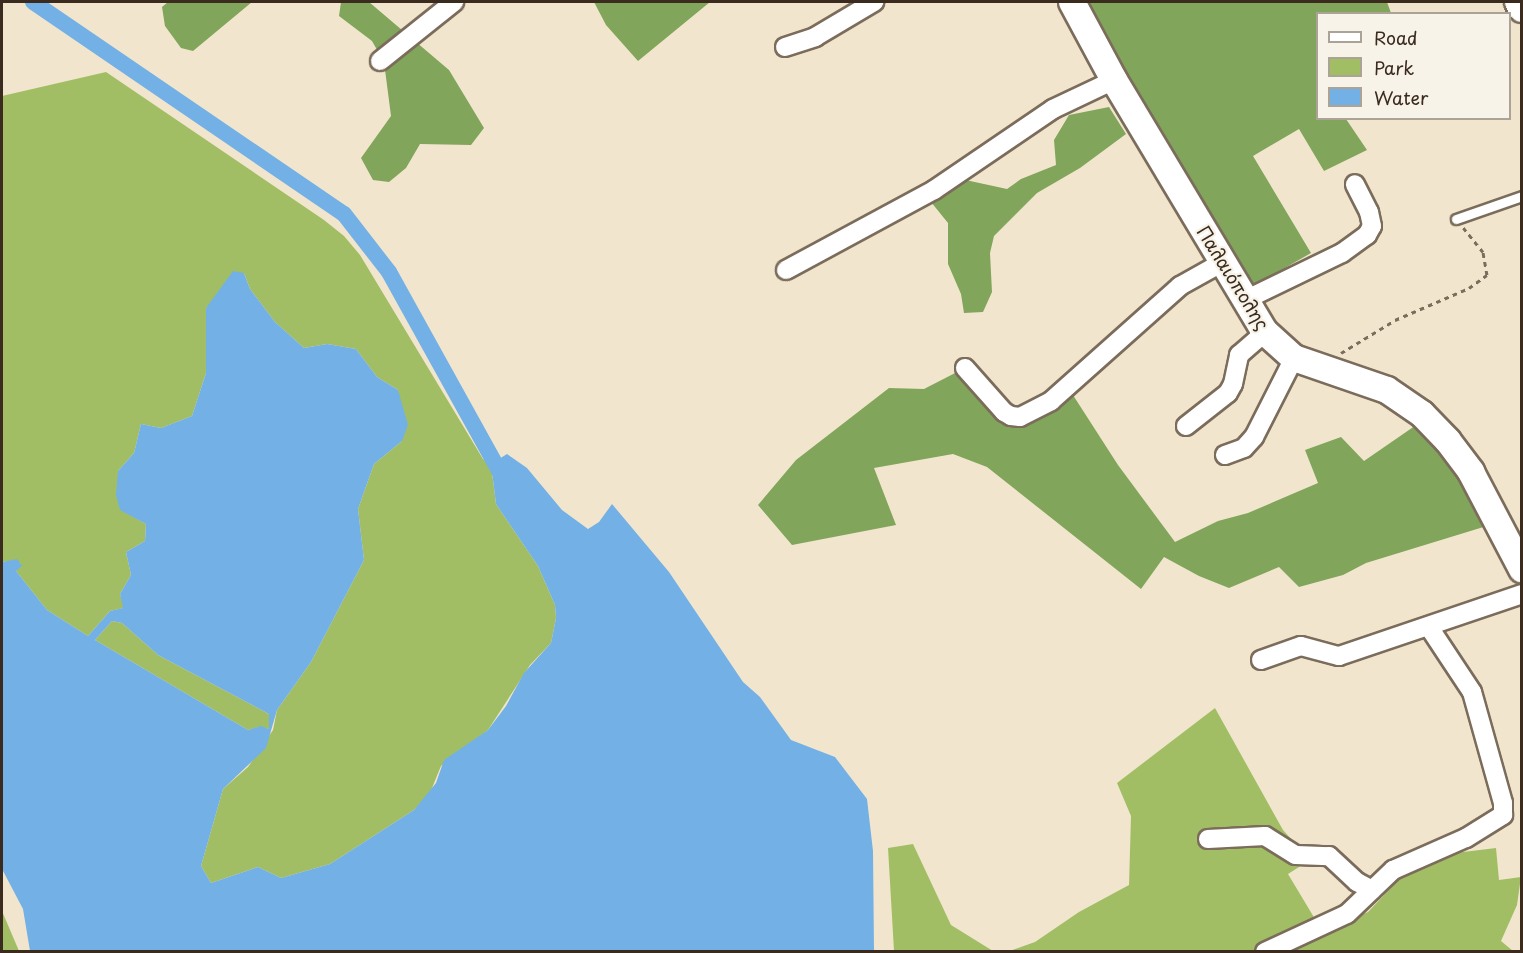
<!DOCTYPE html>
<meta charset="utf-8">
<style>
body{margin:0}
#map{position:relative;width:1523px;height:953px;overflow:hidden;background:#f1e6cd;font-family:"Playpen Sans",sans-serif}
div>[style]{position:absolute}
.green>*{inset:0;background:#a2be65}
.forest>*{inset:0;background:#81a55a}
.water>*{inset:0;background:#73b0e5}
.canal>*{height:16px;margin:-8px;padding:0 8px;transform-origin:8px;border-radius:8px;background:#73b0e5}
.path>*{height:3px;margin-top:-1.5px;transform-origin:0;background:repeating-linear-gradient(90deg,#7b6c5b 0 4.5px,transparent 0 9px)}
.roads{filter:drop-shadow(2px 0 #7b6c5b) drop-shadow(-2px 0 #7b6c5b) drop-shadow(0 2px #7b6c5b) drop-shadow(0 -2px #7b6c5b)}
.lane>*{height:9px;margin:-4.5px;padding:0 4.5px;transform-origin:4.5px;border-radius:4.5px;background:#fff}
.street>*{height:18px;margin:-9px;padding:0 9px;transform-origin:9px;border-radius:9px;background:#fff}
.secondary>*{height:26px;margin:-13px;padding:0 13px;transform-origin:13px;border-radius:13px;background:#fff}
span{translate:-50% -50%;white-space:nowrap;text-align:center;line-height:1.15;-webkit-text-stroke:4.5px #f7f3e8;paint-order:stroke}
.street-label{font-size:18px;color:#3b2a1e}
.frame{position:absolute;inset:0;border:3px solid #3b2a1e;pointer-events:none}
.legend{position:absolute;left:1316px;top:12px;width:195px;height:108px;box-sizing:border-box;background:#f7f3e8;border:2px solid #aca397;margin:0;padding:8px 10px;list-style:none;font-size:18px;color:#3b2a1e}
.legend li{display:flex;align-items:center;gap:12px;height:30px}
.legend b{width:30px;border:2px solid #aca397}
</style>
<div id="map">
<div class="green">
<i style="clip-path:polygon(106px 72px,324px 220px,344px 236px,360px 255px,483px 459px,491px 464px,496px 504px,538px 566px,555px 605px,556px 618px,551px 643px,530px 665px,488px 730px,441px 766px,430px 793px,414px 810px,330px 864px,281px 878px,258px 867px,211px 883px,201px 866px,223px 789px,248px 767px,273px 730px,277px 710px,311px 662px,364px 560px,358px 509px,374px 464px,402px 441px,398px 390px,377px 377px,356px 349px,327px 344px,304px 348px,275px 322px,250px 289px,244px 273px,206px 308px,206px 373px,192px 416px,161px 428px,141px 424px,134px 453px,118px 471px,120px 509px,146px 524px,145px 541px,126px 552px,131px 575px,120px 594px,124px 608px,110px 611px,88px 636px,47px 610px,16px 571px,17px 560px,2px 562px,2px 96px)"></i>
<i style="clip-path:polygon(112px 621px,122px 623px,158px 655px,269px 714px,269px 729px,260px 727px,248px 730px,95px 640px)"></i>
<i style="clip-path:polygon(1215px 708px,1283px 830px,1310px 860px,1288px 874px,1318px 924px,1258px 951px,1007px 952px,1035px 942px,1079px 912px,1129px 885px,1131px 816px,1117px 783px)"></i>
<i style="clip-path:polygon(913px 844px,951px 925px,993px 951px,894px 951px,888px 848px)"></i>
<i style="clip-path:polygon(1496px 848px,1499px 880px,1521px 877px,1517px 905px,1501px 941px,1513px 951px,1278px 952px,1368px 912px,1407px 871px,1455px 853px)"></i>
<i style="clip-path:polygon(2px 911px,19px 951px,2px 951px)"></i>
</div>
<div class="forest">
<i style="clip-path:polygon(168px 2px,252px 2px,193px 51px,181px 48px,165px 26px,162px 7px)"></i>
<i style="clip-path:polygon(341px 2px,369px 2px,449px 70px,484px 128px,471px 145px,420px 144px,406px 168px,389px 182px,373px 180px,361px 158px,391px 116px,384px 62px,372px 41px,339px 16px)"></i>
<i style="clip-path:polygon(594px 2px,710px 2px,638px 61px,606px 25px)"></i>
<i style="clip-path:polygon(1081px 2px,1387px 2px,1391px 13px,1318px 14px,1318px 118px,1346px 119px,1367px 150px,1324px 171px,1299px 129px,1253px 156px,1311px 253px,1255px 285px,1248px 283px)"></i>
<i style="clip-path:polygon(1109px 107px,1126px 134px,1080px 168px,1037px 193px,994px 236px,990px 253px,992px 292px,983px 312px,964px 313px,961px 294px,948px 264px,948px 223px,931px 202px,961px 179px,1007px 189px,1021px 179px,1056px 165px,1054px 140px,1069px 115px)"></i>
<i style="clip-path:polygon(959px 371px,1006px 420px,1071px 392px,1118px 465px,1175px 542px,1218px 521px,1248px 513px,1318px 483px,1305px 450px,1341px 437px,1364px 461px,1422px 421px,1434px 434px,1490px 525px,1366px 563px,1343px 575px,1299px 587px,1279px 567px,1229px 588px,1199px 576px,1164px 557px,1141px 589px,987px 467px,953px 454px,874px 468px,896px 525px,792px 545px,758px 505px,796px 460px,889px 388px,924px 389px)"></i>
</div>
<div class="water">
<i style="clip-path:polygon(evenodd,233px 271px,244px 273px,250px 289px,275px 322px,304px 348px,327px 344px,356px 349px,377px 377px,398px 390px,408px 425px,402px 441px,374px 464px,358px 509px,364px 560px,311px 662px,277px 710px,266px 748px,223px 789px,201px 866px,211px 883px,258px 867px,281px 878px,330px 864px,414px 810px,436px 783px,444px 760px,488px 730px,506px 706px,524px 673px,551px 643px,556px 618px,555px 605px,538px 566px,496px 504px,491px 464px,507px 454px,527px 468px,562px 510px,588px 529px,599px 522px,612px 504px,669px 572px,743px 682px,760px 697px,791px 740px,835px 757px,867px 799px,873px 851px,874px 951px,30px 951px,23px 909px,2px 869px,2px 562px,17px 559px,22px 566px,16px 571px,47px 610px,88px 636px,110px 611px,123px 608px,120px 594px,131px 575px,126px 552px,145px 541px,146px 524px,120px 510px,116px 495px,118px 471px,134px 453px,141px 424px,161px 428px,192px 416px,206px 373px,206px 308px,233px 271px,112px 621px,122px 623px,158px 655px,269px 714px,269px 729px,261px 726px,248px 730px,95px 640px,112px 621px)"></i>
</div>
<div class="canal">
<i style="left:33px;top:2px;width:376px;rotate:34.3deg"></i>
<i style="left:344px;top:214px;width:73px;rotate:52.2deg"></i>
<i style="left:389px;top:272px;width:239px;rotate:61deg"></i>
</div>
<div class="path">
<i style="left:1341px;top:353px;width:63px;rotate:-31.4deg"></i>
<i style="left:1395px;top:320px;width:81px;rotate:-23.4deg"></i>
<i style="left:1469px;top:288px;width:22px;rotate:-36deg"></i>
<i style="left:1487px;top:275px;width:23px;rotate:-100deg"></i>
<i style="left:1483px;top:252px;width:32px;rotate:-129deg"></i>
</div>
<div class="roads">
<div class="lane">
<i style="left:1456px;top:219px;width:70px;rotate:-19.2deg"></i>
</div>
<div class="street">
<i style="left:785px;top:47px;width:32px;rotate:-18deg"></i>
<i style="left:815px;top:37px;width:69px;rotate:-30.7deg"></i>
<i style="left:380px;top:61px;width:95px;rotate:-38.6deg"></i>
<i style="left:786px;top:270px;width:168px;rotate:-28.4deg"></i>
<i style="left:934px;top:190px;width:144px;rotate:-34.2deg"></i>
<i style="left:1053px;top:109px;width:68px;rotate:-25.4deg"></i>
<i style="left:1245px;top:300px;width:108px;rotate:-25.9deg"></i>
<i style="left:1342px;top:253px;width:31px;rotate:-36deg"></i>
<i style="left:1367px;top:235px;width:10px;rotate:-61deg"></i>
<i style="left:1372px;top:226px;width:14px;rotate:-102deg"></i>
<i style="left:1369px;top:212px;width:31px;rotate:-117deg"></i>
<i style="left:965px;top:368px;width:59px;rotate:48.4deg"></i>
<i style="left:1004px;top:412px;width:8px;rotate:30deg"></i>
<i style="left:1011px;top:416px;width:9px;rotate:6deg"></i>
<i style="left:1020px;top:417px;width:35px;rotate:-27deg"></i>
<i style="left:1051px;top:401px;width:173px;rotate:-41.7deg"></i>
<i style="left:1180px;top:286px;width:49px;rotate:-29.2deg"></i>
<i style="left:1186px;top:426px;width:53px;rotate:-38.2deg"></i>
<i style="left:1228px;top:393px;width:10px;rotate:-61deg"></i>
<i style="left:1233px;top:384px;width:30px;rotate:-78deg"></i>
<i style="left:1239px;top:355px;width:35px;rotate:-41deg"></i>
<i style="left:1225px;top:455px;width:20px;rotate:-20deg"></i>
<i style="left:1244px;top:448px;width:15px;rotate:-48deg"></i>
<i style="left:1254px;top:437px;width:89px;rotate:-63.1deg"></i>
<i style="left:1261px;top:660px;width:42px;rotate:-19.3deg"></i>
<i style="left:1301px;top:646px;width:39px;rotate:15deg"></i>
<i style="left:1339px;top:656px;width:193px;rotate:-18.7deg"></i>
<i style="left:1208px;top:839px;width:57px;rotate:-3deg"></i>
<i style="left:1265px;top:836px;width:36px;rotate:32deg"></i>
<i style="left:1296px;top:855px;width:33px;rotate:2deg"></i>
<i style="left:1329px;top:856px;width:38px;rotate:43deg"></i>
<i style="left:1357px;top:882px;width:17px;rotate:28deg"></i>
<i style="left:1265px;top:952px;width:90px;rotate:-24.9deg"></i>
<i style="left:1347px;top:914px;width:64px;rotate:-43.7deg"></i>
<i style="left:1393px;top:870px;width:80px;rotate:-23.7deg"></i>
<i style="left:1466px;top:838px;width:44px;rotate:-31.9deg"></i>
<i style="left:1503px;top:815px;width:12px;rotate:-90deg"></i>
<i style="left:1503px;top:803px;width:115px;rotate:-105.6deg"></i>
<i style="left:1472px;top:692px;width:78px;rotate:-123.5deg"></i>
</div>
<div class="secondary">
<i style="left:1072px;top:2px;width:89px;rotate:61.7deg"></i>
<i style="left:1114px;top:80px;width:294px;rotate:59.1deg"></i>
<i style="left:1265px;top:332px;width:39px;rotate:42deg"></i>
<i style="left:1294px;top:358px;width:98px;rotate:19deg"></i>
<i style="left:1387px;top:390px;width:42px;rotate:34.4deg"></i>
<i style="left:1422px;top:414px;width:37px;rotate:46deg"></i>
<i style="left:1448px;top:441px;width:39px;rotate:53deg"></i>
<i style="left:1471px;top:472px;width:110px;rotate:62.3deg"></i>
<i style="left:1518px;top:2px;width:8px;rotate:60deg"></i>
</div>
</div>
<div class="street-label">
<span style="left:1233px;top:278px;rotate:58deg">Παλαιόπολης</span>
</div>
<div class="frame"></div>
<ul class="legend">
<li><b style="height:8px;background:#fff"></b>Road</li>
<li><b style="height:16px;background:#a2be65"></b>Park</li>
<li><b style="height:16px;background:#73b0e5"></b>Water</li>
</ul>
</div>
